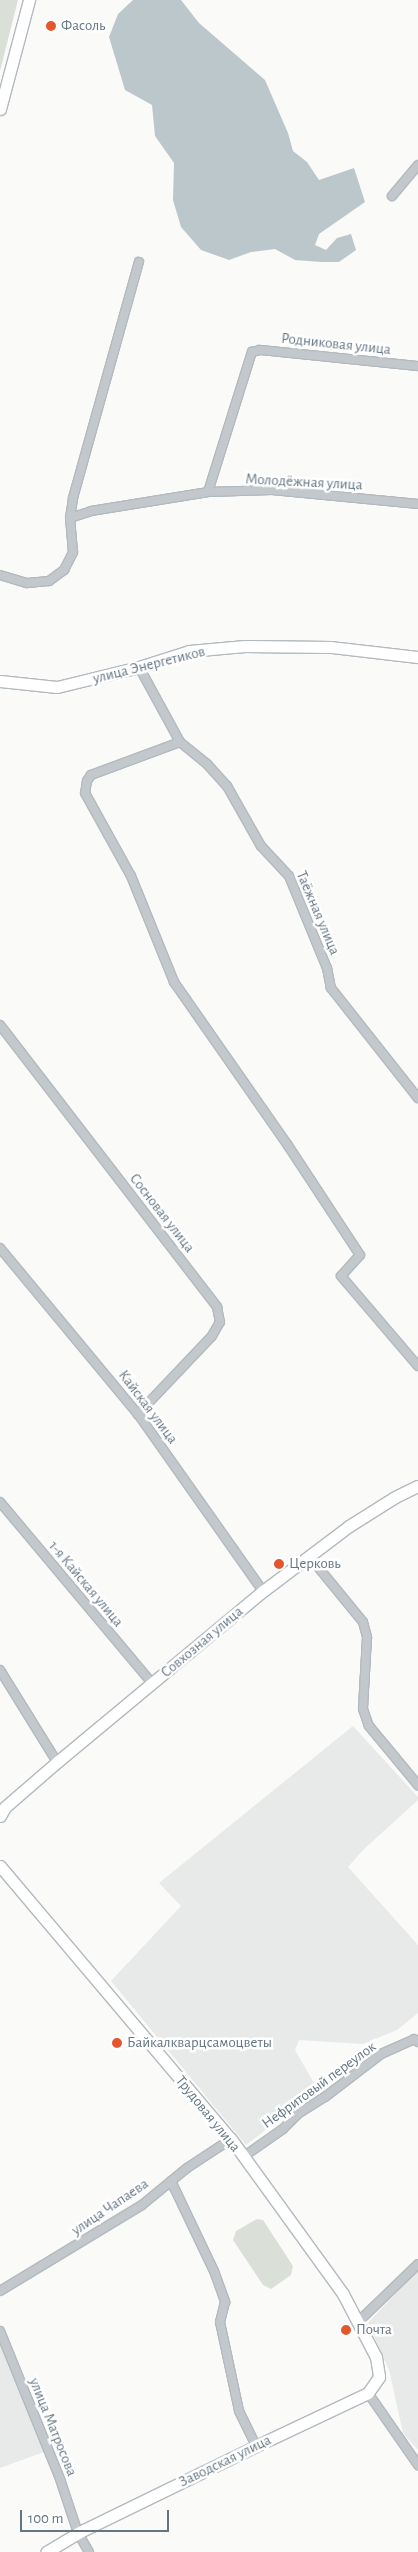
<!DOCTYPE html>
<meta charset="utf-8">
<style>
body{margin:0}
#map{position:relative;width:418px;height:2552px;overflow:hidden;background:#fafaf8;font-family:"Alegreya Sans",sans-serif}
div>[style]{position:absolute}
.built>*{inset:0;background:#e8e9e9}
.green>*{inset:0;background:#dadfd7}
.water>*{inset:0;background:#bbc7cb}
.roads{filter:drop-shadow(1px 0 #b3babf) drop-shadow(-1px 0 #b3babf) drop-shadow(0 1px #b3babf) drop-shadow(0 -1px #b3babf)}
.street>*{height:8px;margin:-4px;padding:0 4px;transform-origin:4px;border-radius:4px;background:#c3c8cc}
.secondary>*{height:11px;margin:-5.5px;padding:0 5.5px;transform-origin:5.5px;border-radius:5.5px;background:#fff}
.dots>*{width:14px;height:14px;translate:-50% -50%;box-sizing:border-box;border:2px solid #fff;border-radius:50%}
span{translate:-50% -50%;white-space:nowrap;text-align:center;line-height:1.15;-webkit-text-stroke:5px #fff;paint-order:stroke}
.poi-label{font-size:15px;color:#657683}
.left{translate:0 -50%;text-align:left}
.street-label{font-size:15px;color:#657683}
.scale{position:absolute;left:20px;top:2510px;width:149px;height:22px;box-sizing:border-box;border:2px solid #657683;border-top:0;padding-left:6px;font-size:15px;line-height:18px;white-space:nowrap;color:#657683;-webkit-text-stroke:4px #fff;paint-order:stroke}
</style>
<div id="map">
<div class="built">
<i style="clip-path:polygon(353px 1726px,418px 1797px,418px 1800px,363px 1850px,348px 1867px,418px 1945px,418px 2013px,397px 2030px,363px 2044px,299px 2040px,295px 2050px,318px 2090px,246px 2145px,111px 1981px,181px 1906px,159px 1883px)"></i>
<i style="clip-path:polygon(418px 2269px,418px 2450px,403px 2433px,389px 2370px,368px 2323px)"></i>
<i style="clip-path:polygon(0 2344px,44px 2452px,0 2468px)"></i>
</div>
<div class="green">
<i style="clip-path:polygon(0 0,18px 0,0 71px)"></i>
<i style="clip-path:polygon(257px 2219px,263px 2220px,293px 2266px,291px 2275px,271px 2289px,263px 2285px,233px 2240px,236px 2231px)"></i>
</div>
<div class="water">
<i style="clip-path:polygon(133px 0,181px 0,199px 23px,265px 80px,288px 133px,293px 151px,307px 162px,319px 180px,354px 168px,365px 202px,319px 234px,315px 245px,326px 250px,337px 238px,351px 234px,356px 250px,339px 262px,321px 262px,295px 260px,275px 249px,251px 252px,229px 260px,201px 250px,181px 227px,173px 200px,174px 163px,155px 136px,152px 105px,125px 90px,109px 37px,118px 14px)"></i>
</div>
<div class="roads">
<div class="street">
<i style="left:392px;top:196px;width:40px;rotate:-50deg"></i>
<i style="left:208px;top:492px;width:147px;rotate:-72.6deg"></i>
<i style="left:252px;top:352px;width:8px;rotate:-14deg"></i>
<i style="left:260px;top:350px;width:159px;rotate:5.8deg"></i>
<i style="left:70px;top:518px;width:22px;rotate:-18deg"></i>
<i style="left:91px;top:511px;width:119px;rotate:-9.2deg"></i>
<i style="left:208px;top:492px;width:64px;rotate:-1.8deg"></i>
<i style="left:272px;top:490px;width:147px;rotate:5.5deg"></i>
<i style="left:0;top:575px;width:28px;rotate:17deg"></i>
<i style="left:27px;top:583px;width:22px;rotate:-5deg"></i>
<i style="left:49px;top:581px;width:19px;rotate:-36deg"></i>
<i style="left:64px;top:570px;width:20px;rotate:-63deg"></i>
<i style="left:73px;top:552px;width:34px;rotate:-95deg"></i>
<i style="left:70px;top:518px;width:20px;rotate:-81deg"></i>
<i style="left:73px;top:498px;width:245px;rotate:-74.4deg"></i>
<i style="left:139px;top:667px;width:85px;rotate:61.3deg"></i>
<i style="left:180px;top:742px;width:35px;rotate:39deg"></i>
<i style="left:207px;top:764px;width:30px;rotate:48deg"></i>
<i style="left:227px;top:786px;width:69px;rotate:60.5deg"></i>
<i style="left:261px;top:846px;width:41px;rotate:47deg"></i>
<i style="left:289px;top:876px;width:100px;rotate:67.6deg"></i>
<i style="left:327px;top:968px;width:20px;rotate:79deg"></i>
<i style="left:331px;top:988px;width:140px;rotate:51.7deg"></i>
<i style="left:180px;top:742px;width:95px;rotate:159.7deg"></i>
<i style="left:91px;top:775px;width:7px;rotate:124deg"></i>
<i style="left:87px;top:781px;width:12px;rotate:99deg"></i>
<i style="left:85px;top:793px;width:95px;rotate:61deg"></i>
<i style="left:131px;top:876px;width:114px;rotate:67.9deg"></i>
<i style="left:174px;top:982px;width:198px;rotate:55.1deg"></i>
<i style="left:287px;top:1144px;width:133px;rotate:56.7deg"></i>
<i style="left:360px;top:1255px;width:28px;rotate:132deg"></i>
<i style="left:341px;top:1276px;width:118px;rotate:49.5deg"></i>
<i style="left:0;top:1025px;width:356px;rotate:52.4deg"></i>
<i style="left:217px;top:1307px;width:15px;rotate:79deg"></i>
<i style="left:220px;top:1322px;width:16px;rotate:120deg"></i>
<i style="left:212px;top:1336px;width:108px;rotate:133.5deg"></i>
<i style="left:0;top:1248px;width:216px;rotate:50.3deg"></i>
<i style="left:138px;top:1414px;width:217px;rotate:54.8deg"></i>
<i style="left:0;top:1502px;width:236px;rotate:50deg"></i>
<i style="left:309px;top:1556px;width:85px;rotate:50.7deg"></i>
<i style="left:363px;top:1622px;width:16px;rotate:75deg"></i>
<i style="left:367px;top:1637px;width:72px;rotate:93.2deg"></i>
<i style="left:363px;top:1709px;width:18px;rotate:71deg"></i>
<i style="left:369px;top:1726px;width:77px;rotate:50.3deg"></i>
<i style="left:0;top:1670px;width:108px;rotate:58.2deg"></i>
<i style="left:243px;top:2157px;width:49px;rotate:-35deg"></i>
<i style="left:283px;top:2129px;width:23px;rotate:-45deg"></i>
<i style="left:299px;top:2113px;width:31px;rotate:-32deg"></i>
<i style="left:325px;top:2097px;width:71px;rotate:-37.5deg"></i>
<i style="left:381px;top:2054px;width:36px;rotate:-24deg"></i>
<i style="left:414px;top:2039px;width:5px;rotate:37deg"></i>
<i style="left:171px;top:2181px;width:100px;rotate:64.5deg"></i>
<i style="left:214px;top:2271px;width:33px;rotate:70deg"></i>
<i style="left:225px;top:2302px;width:21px;rotate:104deg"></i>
<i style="left:220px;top:2322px;width:91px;rotate:77.9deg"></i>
<i style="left:239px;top:2411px;width:39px;rotate:64deg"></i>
<i style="left:0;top:2291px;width:166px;rotate:-31.2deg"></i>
<i style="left:142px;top:2205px;width:58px;rotate:-39.4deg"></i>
<i style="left:187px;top:2168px;width:53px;rotate:-33.4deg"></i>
<i style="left:358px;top:2322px;width:83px;rotate:-44deg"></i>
<i style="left:0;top:2331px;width:160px;rotate:67.9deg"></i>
<i style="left:60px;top:2479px;width:57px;rotate:71.6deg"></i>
<i style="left:78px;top:2533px;width:22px;rotate:60deg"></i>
<i style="left:368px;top:2393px;width:88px;rotate:55.2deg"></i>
</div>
<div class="secondary">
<i style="left:0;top:109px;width:113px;rotate:-75.1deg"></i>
<i style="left:0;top:681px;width:57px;rotate:6deg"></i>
<i style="left:57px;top:687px;width:84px;rotate:-13.7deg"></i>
<i style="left:139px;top:667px;width:52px;rotate:-17.7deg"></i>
<i style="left:189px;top:651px;width:56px;rotate:-5.1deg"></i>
<i style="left:245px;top:646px;width:86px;rotate:0.7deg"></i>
<i style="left:331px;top:647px;width:88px;rotate:6.6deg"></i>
<i style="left:0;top:1816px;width:10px;rotate:-61deg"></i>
<i style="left:5px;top:1807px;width:69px;rotate:-40.9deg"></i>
<i style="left:57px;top:1762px;width:268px;rotate:-39.7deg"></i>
<i style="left:263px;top:1591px;width:108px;rotate:-37.1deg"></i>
<i style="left:349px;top:1526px;width:54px;rotate:-32.2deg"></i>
<i style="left:395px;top:1497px;width:25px;rotate:-26deg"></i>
<i style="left:0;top:1866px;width:358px;rotate:49.8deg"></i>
<i style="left:231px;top:2139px;width:191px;rotate:54.1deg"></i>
<i style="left:343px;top:2294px;width:71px;rotate:62.4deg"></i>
<i style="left:376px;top:2357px;width:20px;rotate:81deg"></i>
<i style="left:379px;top:2377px;width:19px;rotate:125deg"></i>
<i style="left:368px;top:2393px;width:124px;rotate:154.7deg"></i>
<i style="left:256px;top:2446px;width:198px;rotate:154deg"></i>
<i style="left:78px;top:2533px;width:37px;rotate:149deg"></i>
</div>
</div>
<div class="dots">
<i style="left:51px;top:26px;background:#e4572e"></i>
<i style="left:279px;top:1564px;background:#e4572e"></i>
<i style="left:117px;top:2043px;background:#e4572e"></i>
<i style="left:346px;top:2330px;background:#e4572e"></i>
</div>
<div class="poi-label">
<span class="left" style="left:61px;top:26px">Фасоль</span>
<span class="left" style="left:289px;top:1564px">Церковь</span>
<span class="left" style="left:127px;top:2043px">Байкалкварцсамоцветы</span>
<span class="left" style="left:356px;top:2330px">Почта</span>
</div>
<div class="street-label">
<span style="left:336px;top:344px;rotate:6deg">Родниковая улица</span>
<span style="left:304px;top:482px;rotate:3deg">Молодёжная улица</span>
<span style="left:149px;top:665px;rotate:-14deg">улица Энергетиков</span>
<span style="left:318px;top:913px;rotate:67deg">Таёжная улица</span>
<span style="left:162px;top:1213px;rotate:52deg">Сосновая улица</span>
<span style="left:148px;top:1407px;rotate:53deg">Кайская улица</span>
<span style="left:86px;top:1584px;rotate:50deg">1-я Кайская улица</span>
<span style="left:202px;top:1642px;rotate:-40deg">Совхозная улица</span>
<span style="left:319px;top:2085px;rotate:-36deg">Нефритовый переулок</span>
<span style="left:208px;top:2114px;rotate:51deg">Трудовая улица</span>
<span style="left:110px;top:2207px;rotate:-34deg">улица Чапаева</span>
<span style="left:53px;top:2427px;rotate:68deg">улица Матросова</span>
<span style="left:225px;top:2461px;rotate:-26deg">Заводская улица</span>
</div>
<div class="scale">100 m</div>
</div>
